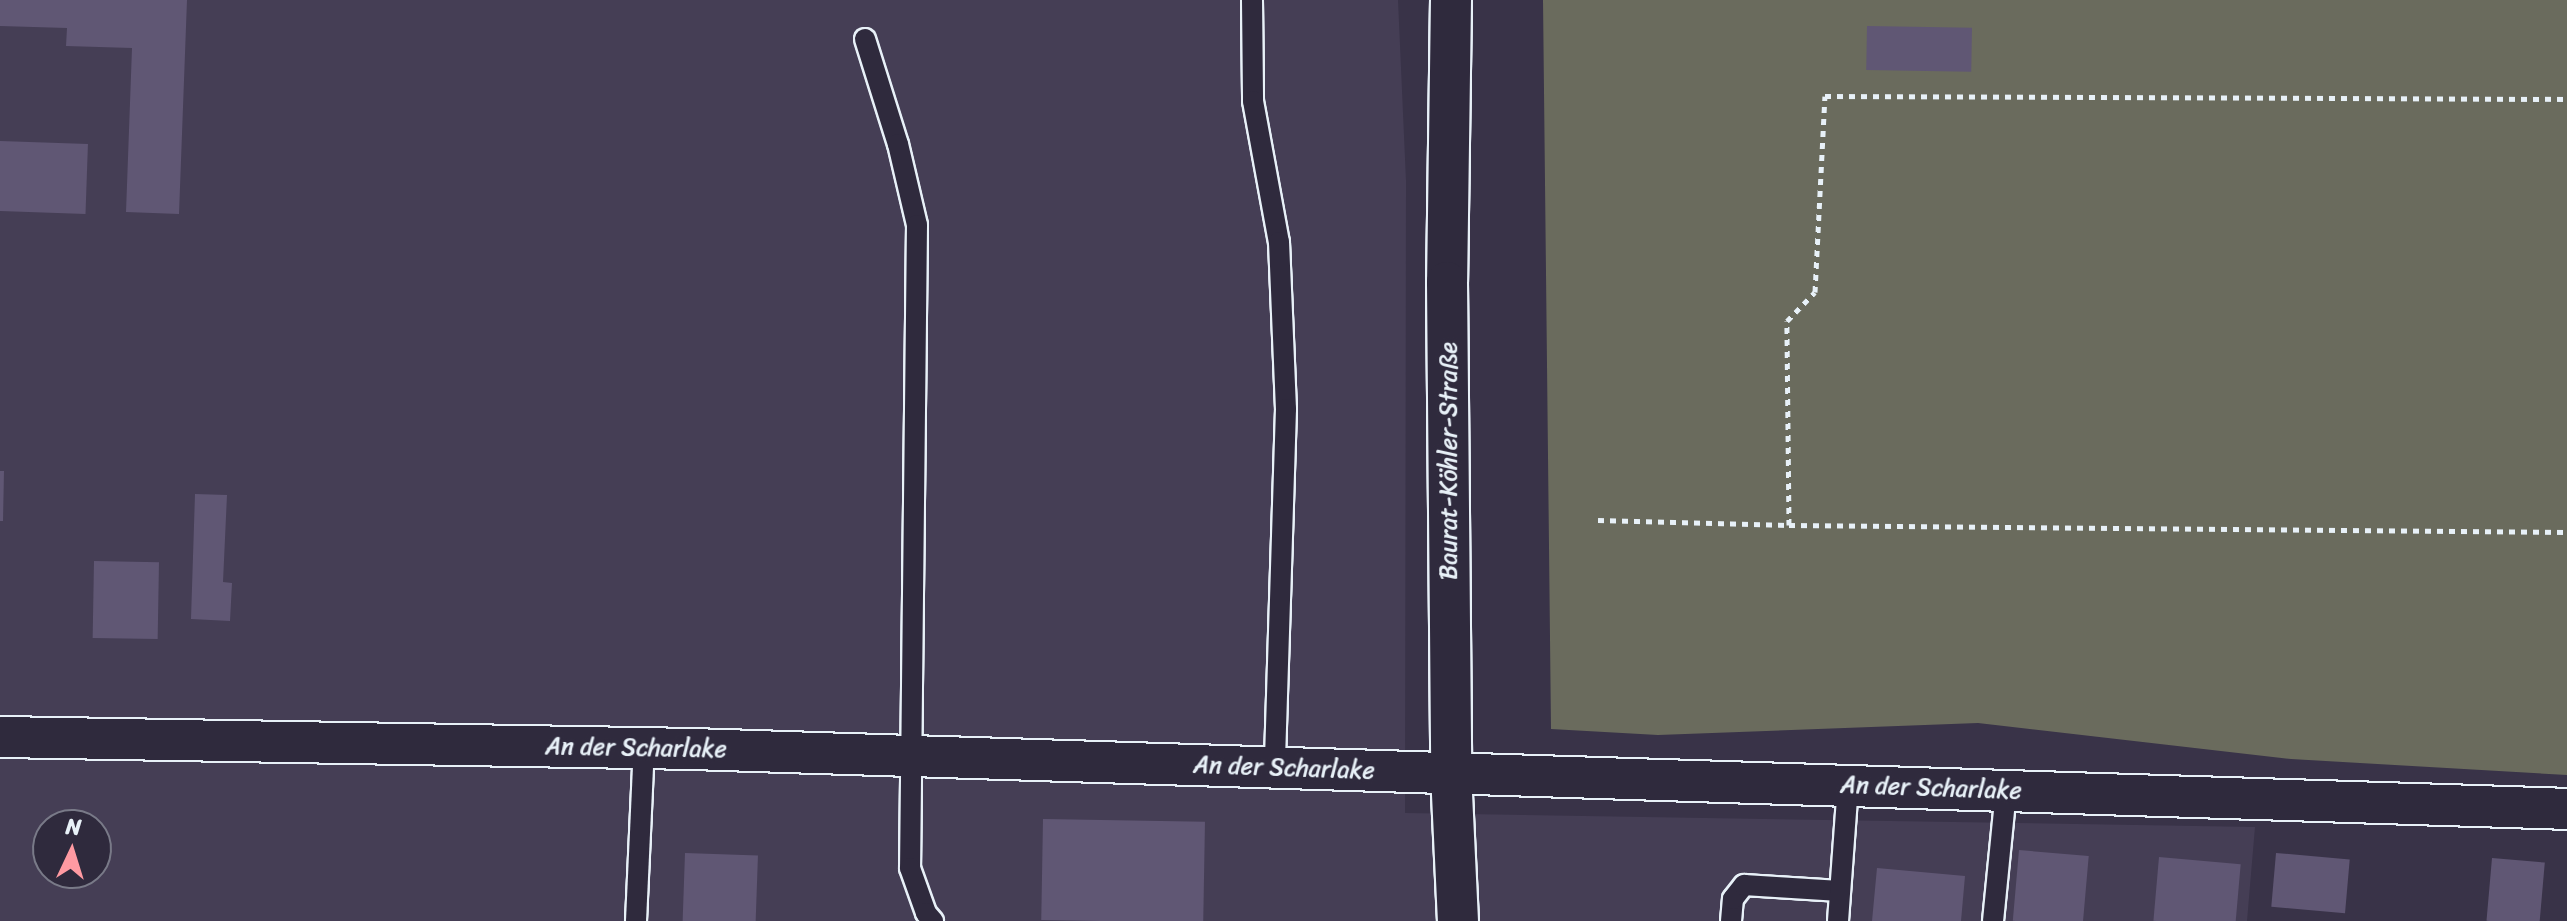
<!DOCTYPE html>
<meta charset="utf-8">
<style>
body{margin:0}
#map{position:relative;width:2567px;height:921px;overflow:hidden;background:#393348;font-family:Sriracha,sans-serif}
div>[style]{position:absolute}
.built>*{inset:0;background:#453e55}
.green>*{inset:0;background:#6a6b5d}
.building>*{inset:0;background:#605774;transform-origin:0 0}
.path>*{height:5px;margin-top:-2.5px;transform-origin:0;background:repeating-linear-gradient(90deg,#e8f1f8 0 6px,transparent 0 12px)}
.roads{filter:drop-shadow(2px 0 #e8f1f8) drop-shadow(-2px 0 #e8f1f8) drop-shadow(0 2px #e8f1f8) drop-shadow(0 -2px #e8f1f8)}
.service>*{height:20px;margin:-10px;padding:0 10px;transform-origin:10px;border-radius:10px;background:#2f2a3d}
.minor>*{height:40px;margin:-20px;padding:0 20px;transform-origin:20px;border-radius:20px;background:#2f2a3d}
span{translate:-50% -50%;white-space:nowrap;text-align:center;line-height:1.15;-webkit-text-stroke:8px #2f2a3d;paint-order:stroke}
.street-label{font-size:24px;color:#e8f1f8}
.north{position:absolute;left:32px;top:809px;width:80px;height:80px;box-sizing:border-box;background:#2f2a3d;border:2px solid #797a88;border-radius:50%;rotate:4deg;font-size:22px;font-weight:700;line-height:32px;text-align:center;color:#e8f1f8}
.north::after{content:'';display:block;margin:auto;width:28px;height:36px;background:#ff9aa2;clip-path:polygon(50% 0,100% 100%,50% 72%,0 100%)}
</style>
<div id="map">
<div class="built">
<i style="clip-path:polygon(evenodd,0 0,1398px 0,1406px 181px,1405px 813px,2255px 827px,2247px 921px,0 921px,0 0,48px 825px,96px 825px,96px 873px,48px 873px,48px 825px)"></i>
</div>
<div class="green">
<i style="clip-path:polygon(1543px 0,2567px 0,2567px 775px,2291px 759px,1978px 723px,1658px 735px,1551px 729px)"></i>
</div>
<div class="building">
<i style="clip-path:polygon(0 0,187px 0,179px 214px,126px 212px,132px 48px,66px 46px,67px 28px,0 26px)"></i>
<i style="left:1867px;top:26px;width:105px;height:44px;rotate:1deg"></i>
<i style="left:0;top:141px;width:88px;height:70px;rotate:2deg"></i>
<i style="clip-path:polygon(0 471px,4px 471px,3px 521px,0 521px)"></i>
<i style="clip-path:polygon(195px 494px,227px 495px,223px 582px,232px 583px,230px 621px,191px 619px)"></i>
<i style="left:94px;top:561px;width:65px;height:77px;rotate:1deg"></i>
<i style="left:1043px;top:819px;width:162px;height:101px;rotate:1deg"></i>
<i style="left:2019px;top:850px;width:70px;height:71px;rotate:5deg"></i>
<i style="left:685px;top:853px;width:73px;height:68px;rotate:2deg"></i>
<i style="left:2276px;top:853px;width:74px;height:54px;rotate:5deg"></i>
<i style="left:2159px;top:857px;width:82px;height:64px;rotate:5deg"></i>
<i style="left:2492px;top:858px;width:53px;height:63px;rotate:5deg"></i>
<i style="clip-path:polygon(1877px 868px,1965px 876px,1961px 921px,1872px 921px)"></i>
</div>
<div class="path">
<i style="left:1598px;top:520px;width:191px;rotate:1.5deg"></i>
<i style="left:1789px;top:525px;width:778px;rotate:0.52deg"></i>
<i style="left:1789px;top:525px;width:204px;rotate:-90.6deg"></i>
<i style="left:1787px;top:321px;width:40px;rotate:-46deg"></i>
<i style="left:1815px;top:292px;width:196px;rotate:-87.1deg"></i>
<i style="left:1825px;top:96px;width:742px;rotate:0.23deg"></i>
</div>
<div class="roads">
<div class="service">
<i style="left:1252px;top:0;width:101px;rotate:89.4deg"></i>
<i style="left:1253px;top:101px;width:143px;rotate:79.6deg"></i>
<i style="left:1279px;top:242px;width:167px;rotate:87.6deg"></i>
<i style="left:1286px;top:409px;width:358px;rotate:91.8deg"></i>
<i style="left:865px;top:39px;width:110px;rotate:72.6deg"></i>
<i style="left:898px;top:144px;width:83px;rotate:76.8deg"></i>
<i style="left:917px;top:225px;width:643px;rotate:90.62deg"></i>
<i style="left:910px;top:868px;width:48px;rotate:70.4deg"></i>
<i style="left:926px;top:913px;width:11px;rotate:49deg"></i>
<i style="left:636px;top:921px;width:173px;rotate:-87.4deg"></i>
<i style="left:1731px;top:921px;width:22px;rotate:-85deg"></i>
<i style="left:1733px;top:899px;width:18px;rotate:-52deg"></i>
<i style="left:1744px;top:885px;width:96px;rotate:3.6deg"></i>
<i style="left:1838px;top:921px;width:136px;rotate:-85.8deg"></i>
<i style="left:1993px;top:921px;width:131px;rotate:-84.3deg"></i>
</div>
<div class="minor">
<i style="left:1451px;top:0;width:282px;rotate:90.8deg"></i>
<i style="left:1447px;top:282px;width:491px;rotate:89.5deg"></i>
<i style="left:1451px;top:773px;width:148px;rotate:87.3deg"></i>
<i style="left:0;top:737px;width:692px;rotate:0.99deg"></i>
<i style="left:692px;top:749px;width:1876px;rotate:1.83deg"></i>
</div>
</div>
<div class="street-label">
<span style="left:1449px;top:461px;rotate:-90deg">Baurat-Köhler-Straße</span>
<span style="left:636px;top:748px;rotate:1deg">An der Scharlake</span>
<span style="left:1284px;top:768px;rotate:2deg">An der Scharlake</span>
<span style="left:1931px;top:788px;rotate:2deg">An der Scharlake</span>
</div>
<div class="north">N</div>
</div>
